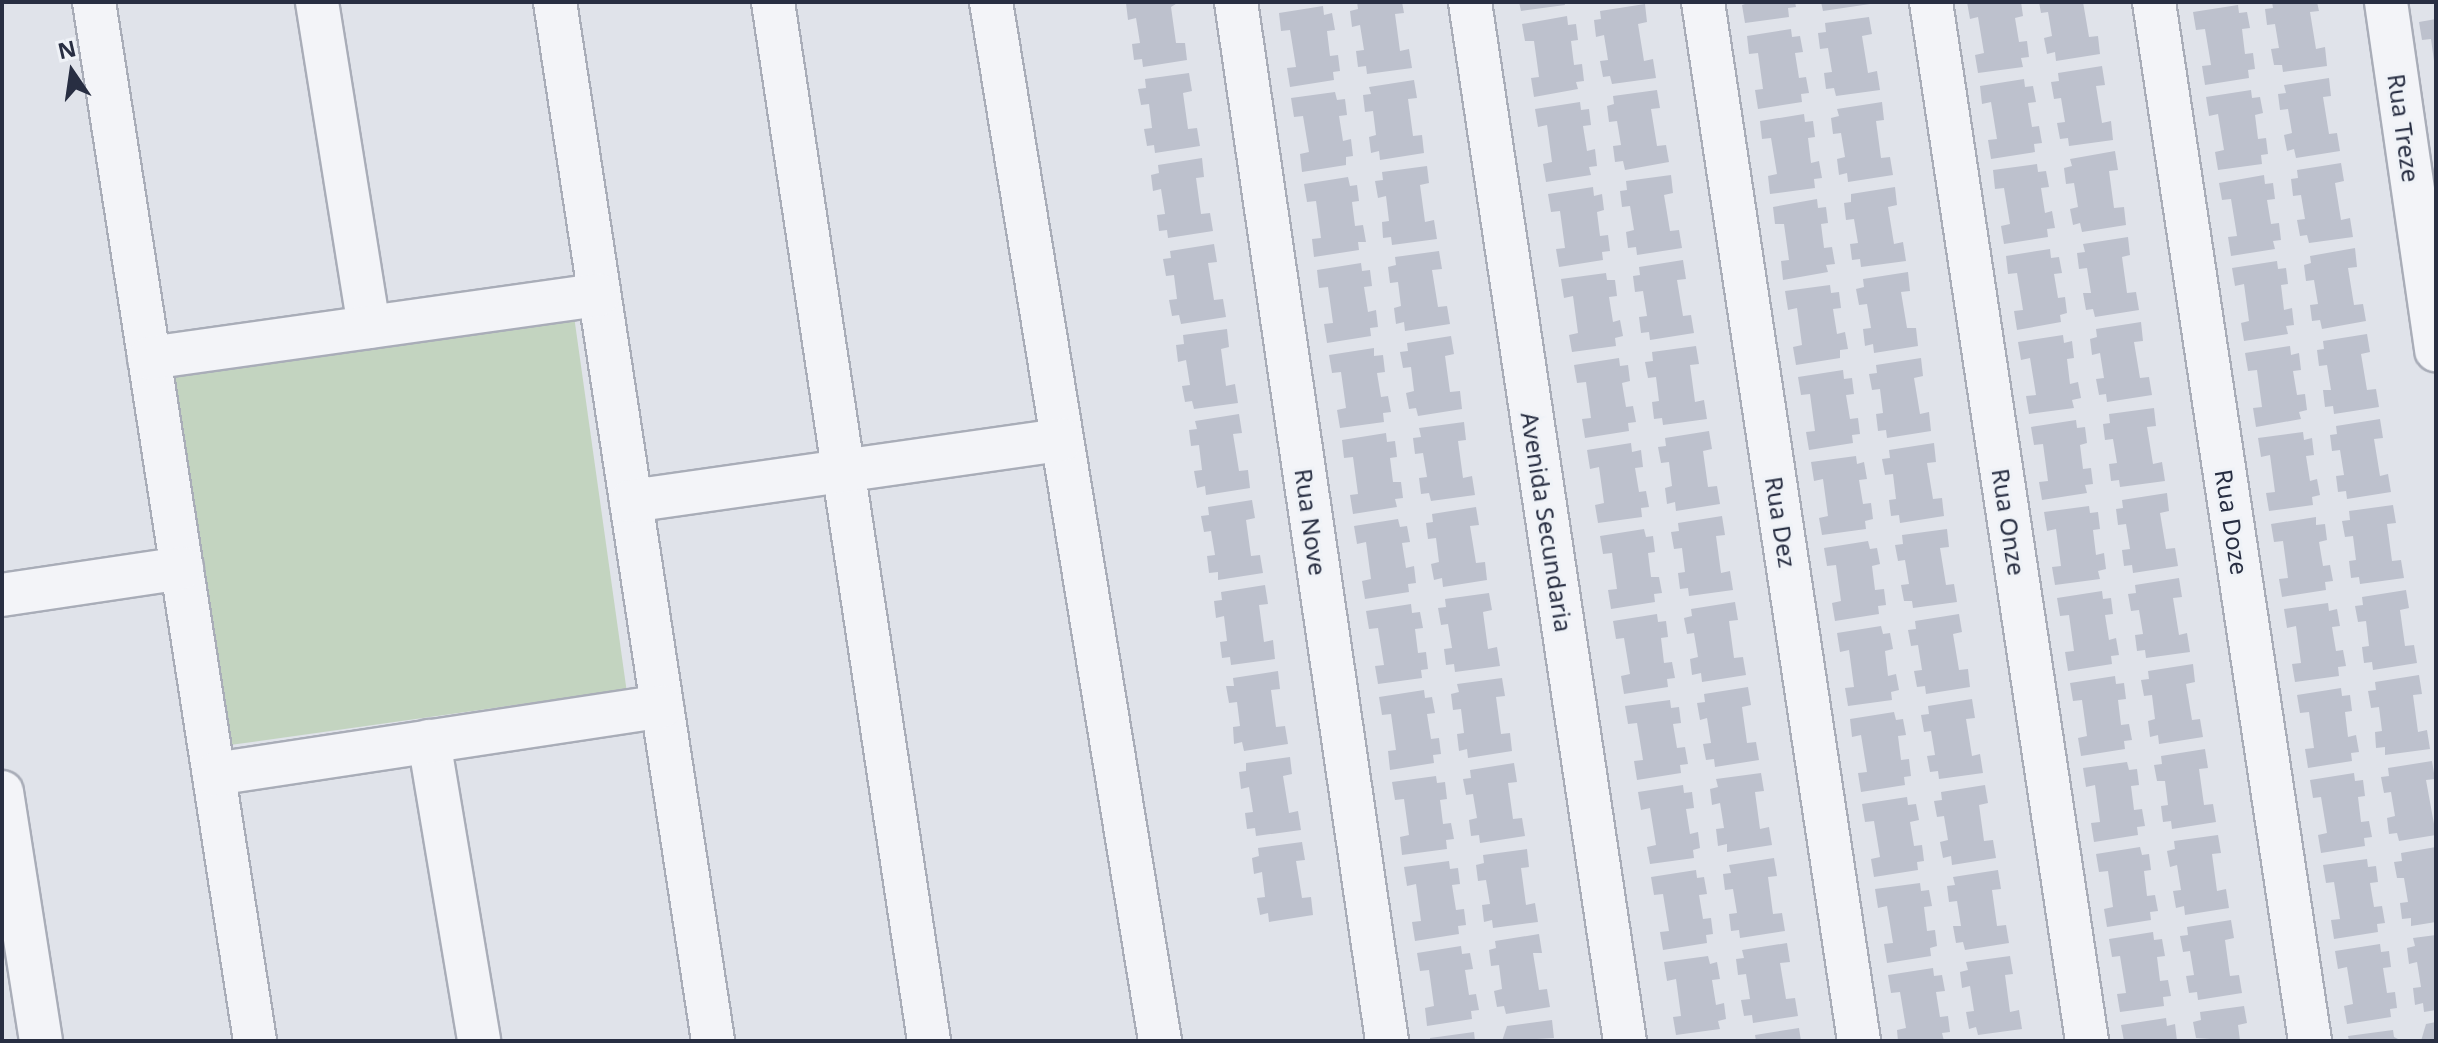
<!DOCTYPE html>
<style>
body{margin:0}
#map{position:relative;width:2438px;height:1043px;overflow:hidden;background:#e0e3ea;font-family:"Noto Sans",sans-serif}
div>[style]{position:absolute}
.green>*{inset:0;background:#c3d4c0;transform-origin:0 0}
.building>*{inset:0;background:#bdc1cd}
.roads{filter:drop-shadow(2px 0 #a9adb8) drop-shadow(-2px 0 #a9adb8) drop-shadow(0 2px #a9adb8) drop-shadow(0 -2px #a9adb8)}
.minor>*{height:42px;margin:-21px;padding:0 21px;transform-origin:21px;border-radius:21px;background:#f3f4f8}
span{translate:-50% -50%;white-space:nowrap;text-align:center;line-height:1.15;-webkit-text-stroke:6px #eff2f7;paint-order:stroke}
.street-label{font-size:24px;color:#282e42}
.frame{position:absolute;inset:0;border:4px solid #282e42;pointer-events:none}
.north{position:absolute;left:32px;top:32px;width:80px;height:80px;-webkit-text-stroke:6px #eff2f7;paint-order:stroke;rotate:347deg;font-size:22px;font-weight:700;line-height:32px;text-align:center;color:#282e42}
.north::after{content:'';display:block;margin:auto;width:28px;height:36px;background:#282e42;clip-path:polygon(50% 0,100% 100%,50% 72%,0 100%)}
</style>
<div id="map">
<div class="green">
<i style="left:574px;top:316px;width:377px;height:404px;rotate:82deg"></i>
</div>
<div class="building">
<i style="clip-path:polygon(1179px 2px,1171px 7px,1176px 43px,1185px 43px,1187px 60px,1143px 67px,1142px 59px,1134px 60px,1132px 44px,1140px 43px,1136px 18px,1128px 20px,1126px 3px)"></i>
<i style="clip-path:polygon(1357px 2px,1402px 2px,1404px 13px,1395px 14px,1400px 51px,1409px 49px,1412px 68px,1367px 74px,1366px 66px,1358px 67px,1356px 51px,1364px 50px,1360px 25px,1352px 27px,1350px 11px,1358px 9px)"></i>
<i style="clip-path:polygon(1519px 2px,1564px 2px,1565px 5px,1521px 11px)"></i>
<i style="clip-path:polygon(1751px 2px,1795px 2px,1796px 7px,1788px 8px,1789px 17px,1745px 23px,1742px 5px)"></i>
<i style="clip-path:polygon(1821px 2px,1870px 2px,1870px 4px,1823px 11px)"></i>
<i style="clip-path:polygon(1967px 2px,2021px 2px,2023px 16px,2015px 18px,2019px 42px,2027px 41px,2029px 57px,2021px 58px,2023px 67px,1978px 73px,1975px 55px,1984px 53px,1978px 17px,1970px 19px)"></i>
<i style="clip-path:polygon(2039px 2px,2083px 2px,2089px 37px,2098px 36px,2100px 54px,2056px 61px,2055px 52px,2047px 54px,2044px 38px,2052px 36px,2048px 12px,2041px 13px)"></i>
<i style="clip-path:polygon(2272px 2px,2317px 2px,2319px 11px,2310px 12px,2316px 49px,2325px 47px,2327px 66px,2283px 72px,2282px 65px,2274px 65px,2271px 49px,2279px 48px,2275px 24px,2267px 25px,2265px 9px,2273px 8px)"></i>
<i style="clip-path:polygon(1645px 4px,1647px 22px,1638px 24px,1644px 61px,1653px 59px,1656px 78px,1612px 84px,1610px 76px,1603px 77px,1600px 61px,1608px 60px,1604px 35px,1596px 37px,1594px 20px,1601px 19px,1600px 11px)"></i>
<i style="clip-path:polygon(2238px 5px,2239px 13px,2247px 12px,2250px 28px,2242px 29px,2245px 54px,2253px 53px,2255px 69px,2248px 70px,2249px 78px,2205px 85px,2202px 66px,2211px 65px,2205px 29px,2196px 30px,2193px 12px)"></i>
<i style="clip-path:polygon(1323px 6px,1324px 15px,1332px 13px,1335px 30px,1327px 31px,1330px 56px,1338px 55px,1340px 71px,1333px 72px,1334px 80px,1290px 87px,1287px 68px,1296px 67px,1290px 30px,1281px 31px,1279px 13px)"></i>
<i style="clip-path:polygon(1567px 16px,1568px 25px,1576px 24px,1578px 40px,1571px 41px,1574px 65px,1582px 64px,1584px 81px,1576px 82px,1578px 89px,1534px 97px,1531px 78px,1539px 77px,1534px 41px,1525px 41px,1522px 24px)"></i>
<i style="clip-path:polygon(1869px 17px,1872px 34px,1862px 36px,1868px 73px,1877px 71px,1880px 90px,1836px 96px,1834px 88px,1826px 89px,1824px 73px,1832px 72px,1828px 48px,1820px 49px,1818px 33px,1826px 32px,1825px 23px)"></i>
<i style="clip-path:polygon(2436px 19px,2436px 61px,2434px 61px,2431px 39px,2422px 40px,2419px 22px)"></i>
<i style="clip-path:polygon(1791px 29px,1792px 37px,1800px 36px,1803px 52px,1795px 53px,1799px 78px,1806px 77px,1809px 93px,1801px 94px,1802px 102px,1758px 109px,1755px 90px,1763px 89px,1758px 53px,1749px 54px,1747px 36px)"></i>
<i style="clip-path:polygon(2102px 66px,2105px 85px,2096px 86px,2102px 123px,2111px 121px,2113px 140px,2069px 146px,2068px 138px,2060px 139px,2057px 123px,2065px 122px,2061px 98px,2054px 99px,2051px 82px,2059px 81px,2058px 73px)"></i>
<i style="clip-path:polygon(1189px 73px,1192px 91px,1183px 93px,1188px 129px,1197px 128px,1200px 146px,1155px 153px,1154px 145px,1147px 146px,1144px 129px,1152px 128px,1149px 104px,1141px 105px,1138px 89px,1146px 88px,1145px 79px)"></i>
<i style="clip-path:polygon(2329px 78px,2331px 96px,2323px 97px,2329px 134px,2337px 133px,2340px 151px,2296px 158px,2294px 149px,2287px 151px,2284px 135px,2292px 133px,2288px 109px,2280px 110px,2278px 94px,2286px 93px,2284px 85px)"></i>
<i style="clip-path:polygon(2024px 79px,2025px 87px,2033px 86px,2036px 102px,2028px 103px,2032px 127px,2039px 126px,2042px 143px,2034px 144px,2035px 152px,1991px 159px,1988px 140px,1997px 139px,1991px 102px,1982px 104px,1980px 86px)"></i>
<i style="clip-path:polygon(1414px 80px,1417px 98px,1408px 99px,1413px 136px,1422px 135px,1424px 153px,1380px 160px,1379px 151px,1371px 153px,1369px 137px,1376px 135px,1373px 111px,1365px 112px,1363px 95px,1371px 94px,1369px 87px)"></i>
<i style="clip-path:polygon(1657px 90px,1660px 108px,1651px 109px,1657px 146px,1666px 145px,1669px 162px,1625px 170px,1623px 161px,1615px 162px,1613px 146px,1621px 145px,1617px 121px,1609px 122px,1607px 106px,1614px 104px,1613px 96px)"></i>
<i style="clip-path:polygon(2251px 90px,2252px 98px,2260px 97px,2263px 113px,2255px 115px,2258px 139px,2266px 138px,2268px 154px,2261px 155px,2262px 164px,2218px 170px,2215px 152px,2224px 150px,2218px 114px,2209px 116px,2206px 97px)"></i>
<i style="clip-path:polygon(1335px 92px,1337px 100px,1345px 99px,1347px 115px,1339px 116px,1343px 141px,1351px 139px,1353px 156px,1346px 157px,1346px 165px,1302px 172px,1300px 154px,1309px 152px,1303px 116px,1294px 117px,1291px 98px)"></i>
<i style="clip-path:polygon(1580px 102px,1581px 110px,1589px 109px,1591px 125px,1583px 126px,1587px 151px,1595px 149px,1597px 166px,1589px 167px,1591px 175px,1546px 182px,1543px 164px,1552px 162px,1547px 125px,1538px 127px,1535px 109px)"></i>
<i style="clip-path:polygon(1882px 102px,1884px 120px,1876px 121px,1881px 158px,1890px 157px,1893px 175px,1848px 182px,1847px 173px,1839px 175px,1837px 159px,1845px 157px,1841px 133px,1833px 134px,1831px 118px,1839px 116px,1837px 109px)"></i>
<i style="clip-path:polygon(1804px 114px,1805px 122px,1813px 121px,1815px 137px,1808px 138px,1811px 163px,1819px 161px,1822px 178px,1814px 179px,1815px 188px,1770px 194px,1768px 176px,1777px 174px,1771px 138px,1762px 139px,1760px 121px)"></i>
<i style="clip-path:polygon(2115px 151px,2118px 170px,2109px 171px,2114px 208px,2124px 207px,2126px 225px,2082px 232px,2080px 223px,2073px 225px,2070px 209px,2078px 207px,2074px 183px,2066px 184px,2064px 168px,2072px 166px,2070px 159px)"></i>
<i style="clip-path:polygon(1202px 158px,1204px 177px,1196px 178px,1201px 214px,1210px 213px,1213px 231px,1168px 238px,1167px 230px,1159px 231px,1157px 215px,1165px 214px,1161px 189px,1153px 191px,1151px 175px,1159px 173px,1158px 165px)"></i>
<i style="clip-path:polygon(2341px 163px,2344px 181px,2335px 183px,2341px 220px,2350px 218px,2353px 237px,2309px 243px,2307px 235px,2300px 236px,2297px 220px,2305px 219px,2301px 195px,2293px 196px,2291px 179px,2298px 178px,2297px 170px)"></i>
<i style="clip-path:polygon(2037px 164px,2038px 172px,2046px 171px,2049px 187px,2041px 188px,2045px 213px,2052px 211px,2055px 228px,2047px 229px,2048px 237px,2004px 244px,2001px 226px,2010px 224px,2004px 188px,1995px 189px,1993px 170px)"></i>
<i style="clip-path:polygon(1427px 166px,1429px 183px,1420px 185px,1425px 222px,1434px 220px,1437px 239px,1392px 245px,1391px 237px,1383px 238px,1382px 222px,1389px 221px,1386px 196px,1378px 198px,1375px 181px,1383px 180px,1382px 172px)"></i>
<i style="clip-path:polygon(1671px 175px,1673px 193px,1664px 195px,1670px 231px,1679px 230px,1682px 248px,1637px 255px,1636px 247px,1628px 248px,1626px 232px,1634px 230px,1630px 206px,1622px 207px,1620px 191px,1627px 190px,1626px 181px)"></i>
<i style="clip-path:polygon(2264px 175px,2265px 184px,2273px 183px,2275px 199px,2267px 200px,2271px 224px,2279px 223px,2281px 240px,2273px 241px,2275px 249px,2231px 256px,2228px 237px,2237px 236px,2231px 199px,2222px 200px,2219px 183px)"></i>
<i style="clip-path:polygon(1348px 177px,1350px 186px,1357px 185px,1359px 201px,1352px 202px,1355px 226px,1363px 225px,1366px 242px,1358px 242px,1359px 250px,1314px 257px,1312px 239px,1321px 238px,1316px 201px,1307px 202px,1304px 184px)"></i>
<i style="clip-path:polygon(1593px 187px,1594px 196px,1602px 194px,1604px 210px,1597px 212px,1600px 236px,1608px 235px,1610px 251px,1602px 252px,1603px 260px,1559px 267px,1556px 249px,1565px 248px,1560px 211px,1551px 212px,1548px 194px)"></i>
<i style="clip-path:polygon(1895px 187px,1897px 205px,1888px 207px,1894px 244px,1903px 242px,1906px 261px,1861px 267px,1860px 259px,1852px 260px,1850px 244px,1858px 243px,1854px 219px,1846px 220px,1844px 203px,1851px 202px,1851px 194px)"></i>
<i style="clip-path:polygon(1817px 199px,1818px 208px,1826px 207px,1828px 223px,1821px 224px,1824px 248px,1832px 247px,1835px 264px,1826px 265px,1828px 272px,1783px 280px,1781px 261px,1789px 260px,1784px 224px,1775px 224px,1773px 207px)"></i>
<i style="clip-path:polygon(2128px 237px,2130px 255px,2122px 257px,2127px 293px,2136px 292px,2139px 310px,2095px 317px,2093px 309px,2086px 310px,2083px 293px,2091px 293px,2087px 268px,2079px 269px,2077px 253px,2085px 252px,2083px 244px)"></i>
<i style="clip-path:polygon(1214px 244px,1217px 262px,1208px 263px,1214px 300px,1223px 299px,1226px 317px,1181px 324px,1179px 315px,1172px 316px,1169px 300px,1177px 299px,1174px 275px,1166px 276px,1163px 259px,1171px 258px,1170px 251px)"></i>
<i style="clip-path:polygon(2355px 248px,2357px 267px,2348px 268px,2354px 305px,2363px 304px,2366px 321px,2322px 329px,2320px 320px,2312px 321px,2310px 305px,2318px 304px,2314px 280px,2306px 281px,2304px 265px,2311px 263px,2310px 256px)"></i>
<i style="clip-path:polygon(2050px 249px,2051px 258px,2059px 257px,2062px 273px,2054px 274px,2058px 298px,2065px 297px,2067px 313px,2060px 315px,2061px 322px,2017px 330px,2014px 311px,2023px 310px,2017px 273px,2008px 274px,2006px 256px)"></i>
<i style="clip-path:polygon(1439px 251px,1442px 269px,1432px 270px,1438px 307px,1447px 306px,1450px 324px,1405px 331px,1404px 322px,1396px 324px,1394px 308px,1401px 306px,1398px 282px,1390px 283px,1388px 267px,1396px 265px,1395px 257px)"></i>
<i style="clip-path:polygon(1683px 260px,1686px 279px,1677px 280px,1683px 316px,1691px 315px,1694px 333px,1650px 340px,1649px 332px,1641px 333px,1639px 317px,1647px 316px,1643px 291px,1635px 292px,1633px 276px,1640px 275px,1639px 267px)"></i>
<i style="clip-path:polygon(2277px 261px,2278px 269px,2286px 268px,2288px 284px,2281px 285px,2284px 310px,2292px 308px,2294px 325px,2286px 326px,2288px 334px,2244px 341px,2241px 323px,2249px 321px,2244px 284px,2235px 286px,2232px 268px)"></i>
<i style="clip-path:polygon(1361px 263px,1362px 271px,1370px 270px,1372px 286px,1364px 287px,1368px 312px,1376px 310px,1378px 327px,1370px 328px,1371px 336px,1327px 343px,1324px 324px,1333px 323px,1328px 287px,1319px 288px,1317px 270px)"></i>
<i style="clip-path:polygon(1908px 272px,1910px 291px,1901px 292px,1907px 328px,1916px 328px,1918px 346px,1874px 353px,1873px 344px,1865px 346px,1863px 329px,1871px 328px,1867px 304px,1859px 305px,1856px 289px,1864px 287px,1863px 279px)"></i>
<i style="clip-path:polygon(1606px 273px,1607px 280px,1615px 280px,1617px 296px,1609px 297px,1613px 322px,1620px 320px,1623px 336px,1615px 338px,1616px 346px,1572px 352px,1569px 335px,1578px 333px,1573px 296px,1564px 298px,1561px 279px)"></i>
<i style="clip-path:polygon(1830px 285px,1831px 293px,1839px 292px,1841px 308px,1833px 309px,1837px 334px,1845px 332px,1848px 349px,1840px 350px,1840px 358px,1796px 365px,1793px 347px,1802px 345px,1797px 308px,1788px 310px,1785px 291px)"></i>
<i style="clip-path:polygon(2141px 322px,2143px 341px,2134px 342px,2140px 378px,2149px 377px,2152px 395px,2107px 402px,2106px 394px,2099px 395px,2096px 379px,2104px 378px,2100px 353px,2092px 355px,2090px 339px,2097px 337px,2096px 329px)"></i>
<i style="clip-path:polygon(1227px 329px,1229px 347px,1221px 349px,1226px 386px,1235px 384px,1238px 403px,1194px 409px,1192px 401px,1185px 402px,1182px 386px,1190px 385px,1186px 360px,1178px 362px,1176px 345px,1184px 344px,1183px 335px)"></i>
<i style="clip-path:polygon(2367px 334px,2370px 352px,2361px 354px,2367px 390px,2376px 389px,2379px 407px,2334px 414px,2333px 406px,2325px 407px,2323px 390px,2331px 390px,2327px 365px,2319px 366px,2317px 350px,2324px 349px,2323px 341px)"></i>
<i style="clip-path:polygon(2063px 335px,2064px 343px,2072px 341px,2074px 358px,2067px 359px,2070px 384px,2078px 382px,2081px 398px,2072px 400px,2074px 408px,2029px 414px,2026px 396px,2036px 395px,2030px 358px,2021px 360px,2018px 342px)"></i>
<i style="clip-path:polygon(1451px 336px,1454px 354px,1445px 356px,1450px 392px,1460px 391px,1462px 409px,1418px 416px,1416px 408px,1409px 409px,1406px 393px,1414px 391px,1411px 367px,1403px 368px,1400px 352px,1408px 351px,1407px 343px)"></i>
<i style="clip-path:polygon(1696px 346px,1699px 364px,1690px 365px,1695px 402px,1704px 400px,1707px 419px,1663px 425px,1662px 418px,1654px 419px,1652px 402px,1659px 401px,1656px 377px,1648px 378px,1645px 362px,1653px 361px,1652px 352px)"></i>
<i style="clip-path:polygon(2290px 346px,2291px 355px,2299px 353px,2301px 370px,2293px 371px,2297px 395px,2305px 394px,2307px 410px,2299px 412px,2301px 419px,2256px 427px,2253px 408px,2262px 407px,2257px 370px,2248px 371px,2245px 353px)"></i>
<i style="clip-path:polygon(1374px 348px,1374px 356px,1383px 355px,1385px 372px,1377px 373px,1381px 397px,1388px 396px,1391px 412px,1383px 413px,1384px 422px,1340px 428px,1337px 410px,1346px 408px,1341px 372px,1332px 373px,1329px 355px)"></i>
<i style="clip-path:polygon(1619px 358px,1620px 366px,1628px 365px,1630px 381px,1622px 383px,1626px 407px,1633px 406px,1636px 422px,1628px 423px,1629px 431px,1585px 438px,1582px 419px,1591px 418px,1586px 382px,1577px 383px,1574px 365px)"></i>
<i style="clip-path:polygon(1921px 358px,1923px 376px,1914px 378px,1920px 414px,1929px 412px,1931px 431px,1887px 438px,1886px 430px,1878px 431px,1876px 414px,1883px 413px,1880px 389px,1872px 390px,1869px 374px,1877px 373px,1876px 365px)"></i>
<i style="clip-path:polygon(1843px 370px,1844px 379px,1852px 378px,1854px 394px,1846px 395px,1850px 419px,1858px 418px,1860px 434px,1852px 435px,1853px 443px,1809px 450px,1806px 432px,1815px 431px,1810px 394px,1801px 395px,1798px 377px)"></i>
<i style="clip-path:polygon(2154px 408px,2156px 426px,2147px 427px,2153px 464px,2162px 462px,2165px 481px,2120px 487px,2119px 480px,2111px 481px,2109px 464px,2117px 463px,2113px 439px,2105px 440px,2103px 424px,2110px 423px,2109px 414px)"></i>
<i style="clip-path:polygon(1239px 414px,1242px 433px,1233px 434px,1239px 471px,1248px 470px,1250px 488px,1206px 495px,1205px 486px,1197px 488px,1194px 471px,1202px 470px,1199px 445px,1191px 446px,1189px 430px,1197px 429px,1195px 421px)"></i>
<i style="clip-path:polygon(2380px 419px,2383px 438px,2374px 439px,2380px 476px,2388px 474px,2391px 492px,2347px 499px,2346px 491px,2338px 492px,2336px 476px,2344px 475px,2340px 450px,2332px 451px,2330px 435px,2337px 434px,2336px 426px)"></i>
<i style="clip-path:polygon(2076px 420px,2077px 428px,2085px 427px,2087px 443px,2080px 445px,2083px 469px,2091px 468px,2093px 484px,2085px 485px,2087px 493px,2042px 500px,2039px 482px,2048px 481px,2043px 444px,2034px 445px,2031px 427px)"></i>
<i style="clip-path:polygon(1464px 422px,1466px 440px,1458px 441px,1463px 478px,1472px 476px,1475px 495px,1431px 501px,1429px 493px,1421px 494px,1419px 478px,1427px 477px,1423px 453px,1415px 454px,1413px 438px,1421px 437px,1419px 428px)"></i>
<i style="clip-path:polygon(1709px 431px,1712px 449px,1703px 451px,1708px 487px,1717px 486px,1720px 504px,1676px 511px,1675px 502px,1667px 504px,1665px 488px,1672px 486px,1669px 462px,1661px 463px,1658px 447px,1666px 446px,1665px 438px)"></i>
<i style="clip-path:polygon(2303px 432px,2304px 440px,2312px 438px,2314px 455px,2306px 456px,2310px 481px,2317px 479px,2320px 495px,2312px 497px,2313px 505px,2269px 511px,2266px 493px,2275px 492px,2270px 455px,2261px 457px,2258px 438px)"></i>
<i style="clip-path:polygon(1386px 433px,1387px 442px,1395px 441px,1397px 457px,1390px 458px,1393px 482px,1401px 482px,1403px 498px,1395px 499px,1397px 507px,1353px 514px,1350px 495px,1358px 494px,1353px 457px,1344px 458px,1342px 440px)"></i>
<i style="clip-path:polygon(1631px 443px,1632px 452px,1641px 450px,1643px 467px,1635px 468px,1639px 492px,1646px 491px,1649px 507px,1641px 508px,1642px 517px,1598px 523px,1595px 505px,1604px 503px,1599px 467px,1590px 469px,1587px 450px)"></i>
<i style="clip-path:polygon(1934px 443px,1936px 462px,1927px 463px,1933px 499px,1942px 498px,1944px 516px,1900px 523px,1899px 515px,1891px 516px,1889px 500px,1896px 499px,1893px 474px,1885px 475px,1882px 459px,1890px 458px,1889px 450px)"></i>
<i style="clip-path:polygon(1856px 456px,1857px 464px,1864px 462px,1867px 479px,1859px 480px,1863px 504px,1871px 503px,1873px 519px,1865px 521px,1866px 529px,1822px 535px,1819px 518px,1828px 516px,1823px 479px,1814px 481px,1811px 462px)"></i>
<i style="clip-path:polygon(2167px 493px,2169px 511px,2160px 513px,2166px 549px,2175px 548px,2178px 566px,2133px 573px,2132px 565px,2124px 566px,2122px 550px,2130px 549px,2126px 524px,2118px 525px,2116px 509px,2123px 508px,2122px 500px)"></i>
<i style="clip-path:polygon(1252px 500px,1255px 518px,1246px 520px,1251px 556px,1260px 555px,1263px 573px,1218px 580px,1218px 572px,1209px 573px,1207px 556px,1215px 555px,1211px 531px,1204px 532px,1201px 516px,1209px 515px,1208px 507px)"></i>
<i style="clip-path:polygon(2393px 505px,2396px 523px,2387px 524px,2392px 561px,2401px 560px,2404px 578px,2360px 584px,2359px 577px,2351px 578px,2349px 561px,2356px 560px,2353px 536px,2345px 537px,2342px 521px,2350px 520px,2349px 511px)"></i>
<i style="clip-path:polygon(2089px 506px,2090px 513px,2098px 512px,2100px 529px,2093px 530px,2096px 555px,2104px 553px,2106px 569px,2098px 571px,2100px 579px,2055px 585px,2052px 567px,2061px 566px,2056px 529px,2047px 531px,2044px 512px)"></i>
<i style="clip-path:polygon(1476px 507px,1479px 525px,1470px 526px,1476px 563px,1485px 562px,1487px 580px,1443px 587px,1442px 578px,1434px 580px,1431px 564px,1439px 562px,1436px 538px,1428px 539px,1426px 523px,1433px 522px,1432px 514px)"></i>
<i style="clip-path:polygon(1722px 516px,1725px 535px,1716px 536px,1721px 573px,1730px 571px,1733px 590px,1689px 596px,1688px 588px,1680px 589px,1678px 573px,1685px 572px,1682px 548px,1674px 549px,1671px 532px,1679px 531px,1678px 523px)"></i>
<i style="clip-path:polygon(2316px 517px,2316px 525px,2325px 524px,2327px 540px,2319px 542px,2323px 566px,2330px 565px,2333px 581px,2325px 582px,2326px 590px,2282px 597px,2279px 579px,2288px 578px,2283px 541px,2274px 542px,2271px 524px)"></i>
<i style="clip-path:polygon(1398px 519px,1400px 527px,1407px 526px,1410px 542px,1402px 543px,1406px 568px,1414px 566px,1416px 583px,1408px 584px,1409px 592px,1365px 599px,1362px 581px,1371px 579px,1366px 542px,1357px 544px,1354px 526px)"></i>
<i style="clip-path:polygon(1644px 529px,1646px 537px,1653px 536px,1655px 552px,1648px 553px,1651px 577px,1659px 577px,1662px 593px,1654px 594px,1655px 602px,1611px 609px,1608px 590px,1617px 589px,1612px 553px,1603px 554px,1600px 536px)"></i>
<i style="clip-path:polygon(1947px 529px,1949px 547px,1940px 548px,1946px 585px,1954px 584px,1957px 602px,1913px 608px,1912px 601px,1904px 601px,1901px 585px,1909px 584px,1905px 560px,1898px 561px,1895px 545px,1903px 544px,1902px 535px)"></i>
<i style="clip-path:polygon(1868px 541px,1870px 549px,1877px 548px,1880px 564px,1872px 566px,1875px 590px,1884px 589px,1886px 605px,1878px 606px,1879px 614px,1835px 621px,1832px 603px,1841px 601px,1836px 565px,1827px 566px,1824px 548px)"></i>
<i style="clip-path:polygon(2179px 578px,2182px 597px,2173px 598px,2179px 635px,2187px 633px,2190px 652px,2146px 658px,2145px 650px,2137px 651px,2135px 635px,2143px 634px,2139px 610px,2131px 611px,2128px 594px,2136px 593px,2135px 585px)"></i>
<i style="clip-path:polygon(1265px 585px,1268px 604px,1259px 605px,1264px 642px,1273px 640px,1275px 659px,1231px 665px,1230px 657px,1222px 658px,1220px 642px,1227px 641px,1224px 616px,1216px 618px,1214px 601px,1222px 600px,1221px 592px)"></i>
<i style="clip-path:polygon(2406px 590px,2409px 608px,2400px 610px,2405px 646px,2414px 645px,2417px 663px,2373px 670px,2372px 662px,2364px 663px,2362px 647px,2369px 646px,2366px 621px,2358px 622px,2355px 606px,2363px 605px,2362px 597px)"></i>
<i style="clip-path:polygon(2102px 591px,2103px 599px,2111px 598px,2113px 614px,2105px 615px,2109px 640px,2116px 638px,2119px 655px,2111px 656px,2112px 664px,2068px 671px,2065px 652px,2074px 651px,2069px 615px,2060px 616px,2057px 598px)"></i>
<i style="clip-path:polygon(1489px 593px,1492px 610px,1483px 612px,1488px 649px,1497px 647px,1500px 666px,1455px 672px,1454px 664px,1446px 665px,1444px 649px,1452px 648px,1448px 624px,1441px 625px,1438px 608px,1446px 607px,1445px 599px)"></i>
<i style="clip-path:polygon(1735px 602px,1738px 620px,1729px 621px,1734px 658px,1743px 657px,1746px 675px,1702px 682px,1701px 673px,1692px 675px,1690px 659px,1698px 657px,1694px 633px,1687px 634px,1684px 618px,1692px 616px,1691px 609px)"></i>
<i style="clip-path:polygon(2328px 603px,2329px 611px,2337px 609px,2340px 626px,2332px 627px,2336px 651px,2343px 650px,2346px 666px,2338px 667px,2339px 676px,2295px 682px,2292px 664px,2301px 663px,2296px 626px,2287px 628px,2284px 609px)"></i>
<i style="clip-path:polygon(1411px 604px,1412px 613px,1420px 612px,1423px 628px,1415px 629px,1418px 653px,1426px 652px,1428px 669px,1421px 670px,1422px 678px,1378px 684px,1375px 666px,1384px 665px,1378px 628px,1369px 629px,1366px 611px)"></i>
<i style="clip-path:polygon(1657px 614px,1658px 622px,1666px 621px,1668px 637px,1661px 638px,1664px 663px,1672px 662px,1675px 678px,1667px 679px,1668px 687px,1624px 694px,1621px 676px,1630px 674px,1624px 638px,1616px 639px,1613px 621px)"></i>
<i style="clip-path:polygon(1959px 614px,1962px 632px,1953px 634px,1959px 670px,1968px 669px,1970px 687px,1926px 694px,1925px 686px,1917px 687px,1914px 671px,1922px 670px,1918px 645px,1911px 646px,1908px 630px,1916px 629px,1915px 621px)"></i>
<i style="clip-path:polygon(1881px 626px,1883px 634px,1890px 633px,1893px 649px,1885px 651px,1888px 676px,1896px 674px,1899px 690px,1891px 692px,1892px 700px,1848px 706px,1845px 688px,1854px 687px,1849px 650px,1840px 652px,1837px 633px)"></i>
<i style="clip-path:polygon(2193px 664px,2195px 682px,2186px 684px,2192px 720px,2200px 719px,2203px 737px,2159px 744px,2158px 735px,2150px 737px,2148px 721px,2155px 719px,2152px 695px,2144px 696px,2141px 680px,2149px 679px,2148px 671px)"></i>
<i style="clip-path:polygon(1278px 671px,1280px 689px,1271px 690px,1276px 727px,1285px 726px,1288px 744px,1244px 751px,1242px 742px,1234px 744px,1233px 727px,1240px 726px,1237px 702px,1229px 703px,1226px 686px,1234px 686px,1233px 678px)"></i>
<i style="clip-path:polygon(2419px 675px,2422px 694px,2413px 695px,2418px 732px,2427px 730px,2430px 749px,2385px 755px,2385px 747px,2376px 748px,2375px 732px,2382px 731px,2379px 707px,2371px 708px,2368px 691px,2376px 690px,2375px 682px)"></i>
<i style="clip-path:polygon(2115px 676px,2116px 684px,2124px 683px,2126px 699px,2118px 700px,2121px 725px,2129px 724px,2132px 740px,2124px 741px,2125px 749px,2081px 756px,2078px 738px,2087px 736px,2082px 700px,2073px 701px,2070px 683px)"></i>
<i style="clip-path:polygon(1502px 678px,1505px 696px,1496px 697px,1501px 734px,1510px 733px,1512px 751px,1468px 758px,1467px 749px,1459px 751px,1457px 734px,1464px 733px,1461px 709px,1453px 710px,1451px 694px,1459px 692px,1457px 684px)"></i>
<i style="clip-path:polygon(1748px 687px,1751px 705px,1742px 707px,1747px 743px,1756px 742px,1759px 760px,1715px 767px,1714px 759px,1706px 760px,1703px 744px,1711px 743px,1707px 718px,1700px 720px,1697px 703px,1705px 702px,1704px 694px)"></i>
<i style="clip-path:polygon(2341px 688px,2342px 696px,2350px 695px,2352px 711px,2345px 712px,2348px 737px,2356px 735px,2359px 752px,2351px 753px,2352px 761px,2308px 768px,2305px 749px,2314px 748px,2309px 712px,2300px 713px,2297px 695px)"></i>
<i style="clip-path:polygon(1424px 690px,1425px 698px,1432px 697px,1435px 713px,1427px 714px,1431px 739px,1439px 738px,1441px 754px,1433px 755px,1434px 763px,1390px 770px,1388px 751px,1396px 750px,1391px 714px,1382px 715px,1379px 697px)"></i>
<i style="clip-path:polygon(1972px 699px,1975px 718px,1966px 719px,1972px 756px,1980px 754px,1983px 773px,1939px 779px,1938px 771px,1930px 772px,1927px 756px,1935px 755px,1931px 731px,1924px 732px,1921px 715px,1929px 714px,1928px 706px)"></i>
<i style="clip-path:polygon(1670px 700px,1671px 708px,1679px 707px,1681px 723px,1673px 724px,1677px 748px,1685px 747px,1688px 764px,1680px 765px,1681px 773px,1637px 780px,1634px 761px,1643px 760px,1637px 723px,1628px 724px,1625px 706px)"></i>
<i style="clip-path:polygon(1894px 712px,1896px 720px,1903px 719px,1906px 735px,1898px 736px,1901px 760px,1909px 759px,1911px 776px,1904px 777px,1905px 785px,1861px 792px,1858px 773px,1867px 772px,1861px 735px,1852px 737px,1850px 719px)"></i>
<i style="clip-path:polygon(2205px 749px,2208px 768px,2199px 769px,2204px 805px,2213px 804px,2216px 822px,2172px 829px,2171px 821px,2163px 822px,2161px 806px,2168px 805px,2165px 781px,2157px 781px,2154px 765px,2162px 764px,2161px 756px)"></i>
<i style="clip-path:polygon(1290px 757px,1292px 774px,1283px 776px,1289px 813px,1298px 811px,1301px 830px,1256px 836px,1255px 828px,1247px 829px,1245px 813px,1253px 812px,1249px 787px,1241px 789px,1239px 772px,1246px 771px,1246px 763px)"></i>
<i style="clip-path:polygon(2432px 761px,2435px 779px,2426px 780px,2436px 835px,2399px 841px,2397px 833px,2389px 834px,2387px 818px,2395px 816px,2391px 792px,2384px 793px,2381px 777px,2389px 776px,2388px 768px)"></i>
<i style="clip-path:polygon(2127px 762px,2129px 770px,2137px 769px,2139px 785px,2131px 786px,2134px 810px,2142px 809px,2145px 826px,2137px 827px,2138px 835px,2094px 842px,2091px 823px,2100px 822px,2095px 785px,2086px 787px,2083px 768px)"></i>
<i style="clip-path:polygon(1514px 763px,1517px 782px,1508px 783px,1513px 819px,1522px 818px,1525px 836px,1480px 843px,1479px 835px,1471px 836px,1469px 820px,1477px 818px,1473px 794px,1466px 795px,1463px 779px,1471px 778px,1470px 770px)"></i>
<i style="clip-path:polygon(1761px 773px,1764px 791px,1755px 792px,1760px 829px,1769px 827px,1772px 845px,1727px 852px,1727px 844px,1718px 846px,1716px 829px,1724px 828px,1720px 803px,1712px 805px,1710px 789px,1718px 787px,1716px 779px)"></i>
<i style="clip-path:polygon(2354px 773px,2355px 781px,2363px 780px,2365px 796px,2358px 797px,2361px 822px,2369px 821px,2372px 837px,2364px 838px,2365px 846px,2321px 853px,2318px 835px,2327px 833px,2321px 797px,2313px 798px,2310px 780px)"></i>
<i style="clip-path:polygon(1436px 776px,1437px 783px,1445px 782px,1447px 799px,1440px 800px,1443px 824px,1451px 823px,1454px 839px,1446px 840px,1447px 849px,1402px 855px,1400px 837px,1409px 835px,1404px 799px,1395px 800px,1392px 782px)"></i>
<i style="clip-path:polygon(1683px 785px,1684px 793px,1692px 792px,1694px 808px,1686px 809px,1690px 834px,1698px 832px,1700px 848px,1693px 850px,1694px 858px,1650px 864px,1647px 847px,1656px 845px,1650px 808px,1641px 810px,1638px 792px)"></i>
<i style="clip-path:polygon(1985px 785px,1988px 803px,1979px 805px,1984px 841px,1993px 840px,1996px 858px,1952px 865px,1951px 856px,1943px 858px,1940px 842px,1948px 840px,1944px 816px,1937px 817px,1934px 801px,1942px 800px,1941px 792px)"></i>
<i style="clip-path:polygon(1907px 797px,1908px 805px,1916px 804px,1919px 820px,1910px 822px,1914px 846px,1922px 845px,1924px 861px,1917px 862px,1918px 870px,1874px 877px,1871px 859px,1880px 857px,1874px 821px,1865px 822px,1862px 804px)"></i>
<i style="clip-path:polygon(2218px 835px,2221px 853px,2212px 854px,2217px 891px,2226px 889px,2229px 908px,2185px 915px,2184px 906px,2176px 908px,2173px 891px,2181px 890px,2177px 865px,2170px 867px,2167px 851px,2175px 849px,2174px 841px)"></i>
<i style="clip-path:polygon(1302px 842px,1305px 860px,1296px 861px,1302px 898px,1311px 897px,1313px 915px,1269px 922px,1268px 913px,1260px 915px,1257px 898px,1265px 897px,1262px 872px,1254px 874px,1252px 858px,1259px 856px,1258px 848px)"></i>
<i style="clip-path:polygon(2140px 847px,2142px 855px,2149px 854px,2151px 870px,2144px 871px,2147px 896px,2155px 895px,2158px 911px,2150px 912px,2151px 920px,2107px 927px,2104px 909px,2113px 907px,2108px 871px,2099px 872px,2096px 854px)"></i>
<i style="clip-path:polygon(2436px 847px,2436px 922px,2411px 926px,2411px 918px,2402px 919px,2400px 903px,2408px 902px,2404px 878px,2397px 878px,2394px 862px,2402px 861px,2401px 853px)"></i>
<i style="clip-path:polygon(1527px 849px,1529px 867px,1521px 868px,1526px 905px,1535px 903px,1538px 922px,1493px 928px,1492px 920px,1484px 922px,1482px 905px,1490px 904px,1486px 880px,1478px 881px,1476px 865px,1484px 863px,1483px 855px)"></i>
<i style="clip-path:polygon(1774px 858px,1777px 876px,1768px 877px,1773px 914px,1782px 913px,1785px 931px,1740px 938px,1739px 930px,1731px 931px,1729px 914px,1737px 913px,1733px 889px,1725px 890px,1723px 874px,1731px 873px,1729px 865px)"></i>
<i style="clip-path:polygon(2367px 859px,2368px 867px,2376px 866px,2378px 882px,2370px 883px,2374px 907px,2382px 906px,2385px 923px,2377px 924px,2378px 932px,2334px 939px,2331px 920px,2340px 919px,2334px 882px,2326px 883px,2323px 865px)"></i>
<i style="clip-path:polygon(1449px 861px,1450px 869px,1458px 868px,1460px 884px,1452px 885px,1456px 910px,1464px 909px,1466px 925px,1458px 926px,1459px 934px,1415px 941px,1412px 922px,1421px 921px,1416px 884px,1407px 886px,1404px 867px)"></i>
<i style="clip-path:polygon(1696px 870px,1697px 878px,1704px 877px,1707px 894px,1699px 895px,1703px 919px,1711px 918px,1713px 934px,1706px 935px,1707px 943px,1663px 950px,1660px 932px,1669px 931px,1663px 894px,1654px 895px,1651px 877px)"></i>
<i style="clip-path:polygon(1998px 870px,2001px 889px,1992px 890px,1997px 926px,2006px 925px,2009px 943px,1965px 950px,1963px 942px,1956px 943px,1953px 926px,1961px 926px,1957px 901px,1949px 902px,1947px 886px,1955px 885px,1953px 877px)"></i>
<i style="clip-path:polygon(1920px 883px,1921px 891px,1929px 890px,1932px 906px,1924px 907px,1927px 931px,1935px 930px,1937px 946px,1930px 948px,1931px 956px,1887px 963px,1884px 944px,1893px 943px,1887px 906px,1878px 908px,1875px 889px)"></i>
<i style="clip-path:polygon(2231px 920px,2234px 938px,2225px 940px,2230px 976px,2239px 975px,2242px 993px,2198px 1000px,2197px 992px,2189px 993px,2186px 976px,2194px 975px,2190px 951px,2183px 952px,2180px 936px,2188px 935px,2187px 927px)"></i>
<i style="clip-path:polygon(2153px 932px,2154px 940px,2162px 939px,2165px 956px,2157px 957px,2160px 981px,2168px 980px,2171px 996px,2163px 997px,2164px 1006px,2120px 1012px,2117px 994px,2126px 993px,2120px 956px,2112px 957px,2109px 939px)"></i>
<i style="clip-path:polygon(1539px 934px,1542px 953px,1533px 953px,1539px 990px,1547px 989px,1550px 1007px,1506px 1014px,1504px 1006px,1497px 1007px,1494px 991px,1502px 989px,1499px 965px,1491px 966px,1489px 950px,1496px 948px,1495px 941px)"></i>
<i style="clip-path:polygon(2436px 935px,2436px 1010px,2424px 1012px,2423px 1003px,2415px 1005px,2413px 988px,2421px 987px,2417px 962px,2409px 964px,2407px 948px,2415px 946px,2413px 938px)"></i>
<i style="clip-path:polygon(1787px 943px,1790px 962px,1780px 963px,1786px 999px,1795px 998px,1798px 1016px,1753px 1023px,1752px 1015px,1744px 1016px,1741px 1000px,1750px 999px,1746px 974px,1738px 975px,1736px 959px,1744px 958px,1742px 950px)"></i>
<i style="clip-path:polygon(2380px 944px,2381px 952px,2389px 951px,2391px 967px,2383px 968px,2387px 993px,2395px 992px,2397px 1008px,2390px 1009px,2391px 1017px,2347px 1024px,2344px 1006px,2353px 1004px,2347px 967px,2338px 969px,2335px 951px)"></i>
<i style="clip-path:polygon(1461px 946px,1462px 954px,1470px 953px,1473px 969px,1465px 970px,1469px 995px,1476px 994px,1479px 1010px,1471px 1011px,1472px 1019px,1427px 1026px,1425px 1008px,1434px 1006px,1429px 970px,1420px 971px,1417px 953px)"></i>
<i style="clip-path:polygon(1708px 956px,1710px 964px,1717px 962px,1720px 979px,1712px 980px,1716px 1005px,1724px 1003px,1726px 1019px,1718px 1021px,1720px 1029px,1676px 1035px,1673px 1017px,1681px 1016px,1676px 979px,1667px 981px,1664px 962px)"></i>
<i style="clip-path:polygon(2010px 956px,2013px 974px,2005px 975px,2010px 1012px,2019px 1010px,2022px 1029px,1978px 1035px,1976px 1027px,1969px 1029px,1966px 1012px,1974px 1011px,1970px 986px,1962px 988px,1960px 972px,1968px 970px,1966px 962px)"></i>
<i style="clip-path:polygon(1933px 968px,1934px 976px,1942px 975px,1945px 991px,1936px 992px,1940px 1017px,1948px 1016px,1950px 1032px,1942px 1033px,1944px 1041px,1898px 1041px,1897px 1030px,1906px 1028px,1900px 992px,1891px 993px,1888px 975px)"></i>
<i style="clip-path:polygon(2244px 1006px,2247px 1023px,2238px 1025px,2240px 1041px,2196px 1038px,2193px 1022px,2201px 1020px,2200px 1012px)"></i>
<i style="clip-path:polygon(2166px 1018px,2167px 1026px,2175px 1024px,2177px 1041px,2124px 1041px,2121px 1025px)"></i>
<i style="clip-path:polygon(1552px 1020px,1554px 1038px,1502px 1041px,1507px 1026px)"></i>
<i style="clip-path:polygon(2436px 1022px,2436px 1041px,2421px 1041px,2426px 1024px)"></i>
<i style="clip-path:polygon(1799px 1028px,1801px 1041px,1756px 1041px,1755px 1035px)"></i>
<i style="clip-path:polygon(2393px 1030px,2394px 1037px,2402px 1041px,2349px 1041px,2348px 1036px)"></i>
<i style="clip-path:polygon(1474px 1032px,1475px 1041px,1430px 1041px,1430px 1038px)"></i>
</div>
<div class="roads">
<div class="minor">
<i style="left:94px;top:2px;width:1051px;rotate:81.19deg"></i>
<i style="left:317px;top:2px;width:329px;rotate:80.9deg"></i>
<i style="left:555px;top:2px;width:1051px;rotate:81.35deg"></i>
<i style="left:773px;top:2px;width:1051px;rotate:81.46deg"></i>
<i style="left:991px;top:2px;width:1053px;rotate:80.76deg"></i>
<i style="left:1236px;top:2px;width:1050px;rotate:81.73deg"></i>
<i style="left:1470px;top:2px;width:1050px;rotate:81.52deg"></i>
<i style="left:1703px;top:2px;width:1051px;rotate:81.46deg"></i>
<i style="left:1931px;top:2px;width:1051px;rotate:81.46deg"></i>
<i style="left:2154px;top:2px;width:1051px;rotate:81.46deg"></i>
<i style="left:2386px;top:2px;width:352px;rotate:81.8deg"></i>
<i style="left:149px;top:358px;width:454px;rotate:-8deg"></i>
<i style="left:631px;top:501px;width:435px;rotate:-8.1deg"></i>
<i style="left:2px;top:595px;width:182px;rotate:-8.5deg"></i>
<i style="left:429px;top:741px;width:304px;rotate:80.5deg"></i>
<i style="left:214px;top:774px;width:453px;rotate:-8.6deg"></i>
<i style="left:2px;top:792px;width:252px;rotate:81.1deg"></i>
</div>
</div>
<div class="street-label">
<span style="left:2404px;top:128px;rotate:82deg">Rua Treze</span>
<span style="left:1311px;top:522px;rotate:82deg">Rua Nove</span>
<span style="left:1547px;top:522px;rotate:81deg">Avenida Secundaria</span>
<span style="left:1781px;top:522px;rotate:81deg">Rua Dez</span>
<span style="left:2009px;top:522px;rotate:81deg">Rua Onze</span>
<span style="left:2232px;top:522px;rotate:81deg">Rua Doze</span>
</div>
<div class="frame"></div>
<div class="north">N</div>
</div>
